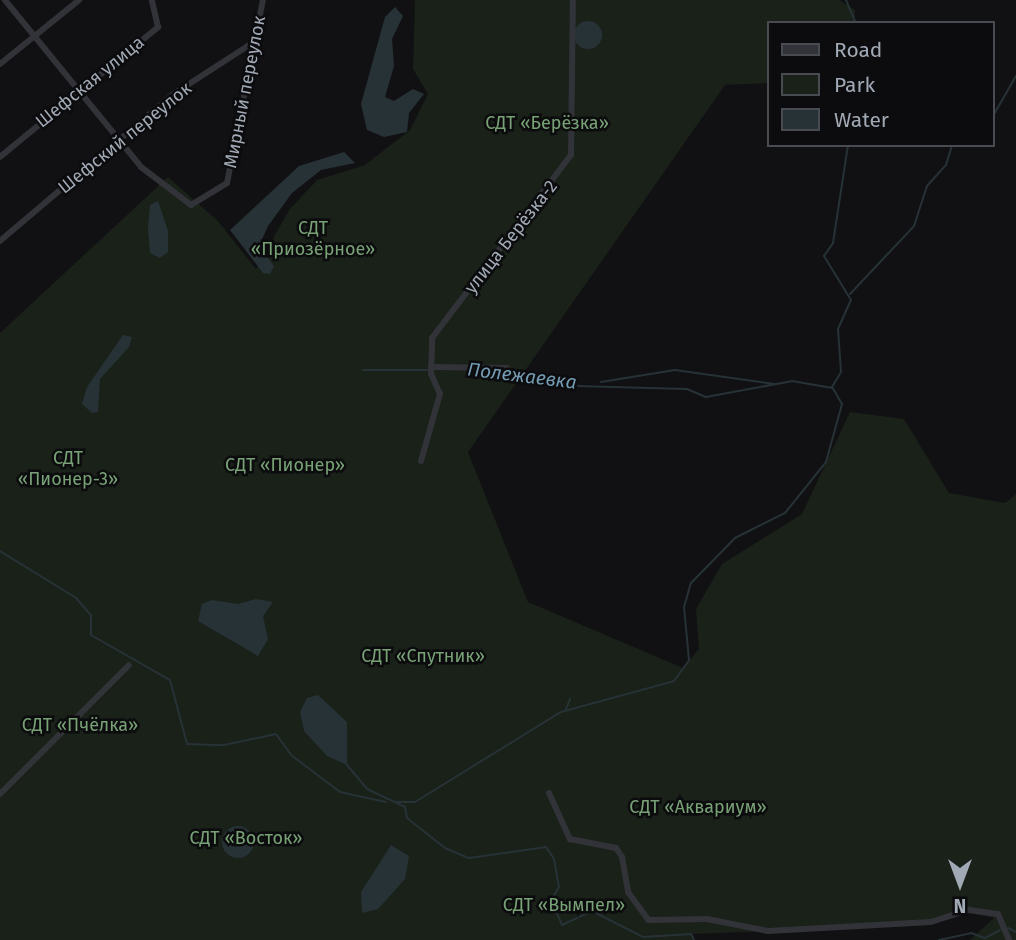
<!DOCTYPE html>
<meta charset="utf-8">
<style>
body{margin:0}
#map{position:relative;width:1016px;height:940px;overflow:hidden;background:#111113;font-family:"Fira Sans",sans-serif}
div>[style]{position:absolute}
.green>*{inset:0;background:#192119}
.water>*{inset:0;background:#273237}
.round{border-radius:50%}
.stream>*{height:2px;margin:-1px;padding:0 1px;transform-origin:1px;border-radius:1px;background:#273237}
.street>*{height:6px;margin:-3px;padding:0 3px;transform-origin:3px;border-radius:3px;background:#323338}
span{translate:-50% -50%;white-space:nowrap;text-align:center;line-height:1.15;-webkit-text-stroke:5px #0c0c0e;paint-order:stroke}
.street-label{font-size:18px;color:#a1a9b5}
.park-label{font-size:18px;color:#78a276}
.water-label{font-size:19px;color:#749cb4;font-style:italic}
.legend{position:absolute;left:767px;top:21px;width:228px;height:126px;box-sizing:border-box;background:#0c0c0e;border:2px solid #484b51;margin:0;padding:9px 12px;list-style:none;font-size:21px;color:#a1a9b5}
.legend li{display:flex;align-items:center;gap:14px;height:35px}
.legend b{width:35px;border:2px solid #484b51}
.north{position:absolute;left:925px;top:849px;width:70px;height:70px;-webkit-text-stroke:5px #0c0c0e;paint-order:stroke;rotate:180deg;font-size:19px;font-weight:700;line-height:28px;text-align:center;color:#a1a9b5}
.north::after{content:'';display:block;margin:auto;width:24px;height:32px;background:#a1a9b5;clip-path:polygon(50% 0,100% 100%,50% 72%,0 100%)}
</style>
<div id="map">
<div class="green">
<i style="clip-path:polygon(415px 0,839px 0,855px 10px,855px 23px,769px 23px,769px 83px,725px 85px,468px 452px,528px 602px,683px 668px,699px 649px,696px 609px,722px 564px,802px 514px,850px 412px,904px 419px,949px 493px,1005px 503px,1016px 494px,1016px 940px,970px 940px,994px 918px,965px 912px,926px 925px,693px 934px,695px 940px,0 940px,0 333px,168px 177px,218px 221px,256px 269px,289px 210px,317px 180px,365px 165px,410px 130px,428px 94px,413px 69px)"></i>
</div>
<div class="water">
<i style="clip-path:polygon(395px 7px,403px 16px,392px 39px,394px 66px,385px 97px,394px 101px,413px 89px,424px 94px,409px 113px,407px 132px,384px 137px,367px 130px,361px 104px,385px 17px)"></i>
<i class="round" style="left:574px;top:21px;width:28px;height:28px"></i>
<i style="clip-path:polygon(344px 152px,355px 163px,321px 170px,292px 193px,268px 226px,259px 246px,274px 266px,270px 274px,263px 273px,230px 230px,299px 166px)"></i>
<i style="clip-path:polygon(158px 201px,168px 231px,168px 252px,160px 258px,150px 253px,148px 228px,150px 205px)"></i>
<i style="clip-path:polygon(123px 335px,132px 337px,129px 347px,100px 379px,98px 412px,92px 413px,82px 404px,87px 387px)"></i>
<i style="clip-path:polygon(256px 599px,273px 602px,263px 616px,268px 639px,258px 656px,198px 621px,202px 604px,212px 600px,238px 604px)"></i>
<i style="clip-path:polygon(318px 695px,347px 722px,347px 765px,327px 756px,304px 731px,300px 712px,307px 698px)"></i>
<i class="round" style="left:222px;top:826px;width:32px;height:32px"></i>
<i style="clip-path:polygon(391px 845px,409px 856px,405px 879px,378px 909px,362px 913px,361px 892px)"></i>
</div>
<div class="stream">
<i style="left:846px;top:0;width:25px;rotate:67deg"></i>
<i style="left:993px;top:116px;width:46px;rotate:-60.1deg"></i>
<i style="left:850px;top:294px;width:93px;rotate:-46.7deg"></i>
<i style="left:914px;top:226px;width:42px;rotate:-72deg"></i>
<i style="left:927px;top:186px;width:28px;rotate:-48deg"></i>
<i style="left:946px;top:165px;width:21px;rotate:-73deg"></i>
<i style="left:363px;top:370px;width:64px"></i>
<i style="left:478px;top:371px;width:99px;rotate:8.7deg"></i>
<i style="left:576px;top:386px;width:111px;rotate:1.5deg"></i>
<i style="left:687px;top:389px;width:21px;rotate:23deg"></i>
<i style="left:706px;top:397px;width:87px;rotate:-10.5deg"></i>
<i style="left:792px;top:381px;width:41px;rotate:9.9deg"></i>
<i style="left:601px;top:382px;width:75px;rotate:-9.2deg"></i>
<i style="left:675px;top:370px;width:100px;rotate:8deg"></i>
<i style="left:0;top:551px;width:89px;rotate:31.7deg"></i>
<i style="left:76px;top:598px;width:23px;rotate:49deg"></i>
<i style="left:91px;top:615px;width:20px;rotate:90deg"></i>
<i style="left:91px;top:635px;width:91px;rotate:29.7deg"></i>
<i style="left:170px;top:680px;width:66px;rotate:75.1deg"></i>
<i style="left:187px;top:744px;width:37px;rotate:2deg"></i>
<i style="left:224px;top:745px;width:53px;rotate:-11.9deg"></i>
<i style="left:276px;top:734px;width:26px;rotate:54deg"></i>
<i style="left:291px;top:755px;width:61px;rotate:37.1deg"></i>
<i style="left:340px;top:792px;width:47px;rotate:12.3deg"></i>
<i style="left:566px;top:709px;width:11px;rotate:-68deg"></i>
<i style="left:347px;top:765px;width:31px;rotate:50deg"></i>
<i style="left:367px;top:789px;width:42px;rotate:25.3deg"></i>
<i style="left:405px;top:807px;width:11px;rotate:80deg"></i>
<i style="left:407px;top:818px;width:48px;rotate:38.3deg"></i>
<i style="left:445px;top:848px;width:26px;rotate:23deg"></i>
<i style="left:469px;top:858px;width:78px;rotate:-8.1deg"></i>
<i style="left:546px;top:847px;width:14px;rotate:56deg"></i>
<i style="left:554px;top:859px;width:28px;rotate:80deg"></i>
<i style="left:559px;top:887px;width:15px;rotate:122deg"></i>
<i style="left:551px;top:900px;width:27px;rotate:66deg"></i>
<i style="left:562px;top:925px;width:33px;rotate:-25deg"></i>
<i style="left:592px;top:911px;width:57px;rotate:27deg"></i>
<i style="left:643px;top:937px;width:48px;rotate:-3.6deg"></i>
<i style="left:691px;top:934px;width:7px;rotate:63deg"></i>
<i style="left:397px;top:802px;width:18px"></i>
<i style="left:415px;top:802px;width:172px;rotate:-31.7deg"></i>
<i style="left:561px;top:712px;width:117px;rotate:-15.3deg"></i>
<i style="left:674px;top:681px;width:26px;rotate:-54deg"></i>
<i style="left:689px;top:660px;width:53px;rotate:-95.4deg"></i>
<i style="left:684px;top:607px;width:25px;rotate:-74deg"></i>
<i style="left:691px;top:583px;width:63px;rotate:-45.6deg"></i>
<i style="left:735px;top:538px;width:56px;rotate:-26.6deg"></i>
<i style="left:785px;top:513px;width:65px;rotate:-51.2deg"></i>
<i style="left:826px;top:462px;width:60px;rotate:-74.6deg"></i>
<i style="left:842px;top:404px;width:20px;rotate:-120deg"></i>
<i style="left:832px;top:387px;width:17px;rotate:-59deg"></i>
<i style="left:841px;top:372px;width:43px;rotate:-94deg"></i>
<i style="left:838px;top:329px;width:32px;rotate:-66deg"></i>
<i style="left:851px;top:300px;width:52px;rotate:-121.5deg"></i>
<i style="left:824px;top:256px;width:16px;rotate:-55deg"></i>
<i style="left:833px;top:243px;width:99px;rotate:-81.3deg"></i>
<i style="left:1008px;top:928px;width:9px;rotate:27deg"></i>
<i style="left:939px;top:940px;width:33px;rotate:-12deg"></i>
<i style="left:971px;top:933px;width:15px;rotate:20deg"></i>
<i style="left:985px;top:938px;width:17px;rotate:-28deg"></i>
</div>
<div class="street">
<i style="left:5px;top:0;width:215px;rotate:50.8deg"></i>
<i style="left:141px;top:167px;width:63px;rotate:37.2deg"></i>
<i style="left:191px;top:205px;width:42px;rotate:-31.4deg"></i>
<i style="left:227px;top:183px;width:187px;rotate:-78.9deg"></i>
<i style="left:0;top:64px;width:102px;rotate:-39deg"></i>
<i style="left:0;top:157px;width:205px;rotate:-39.4deg"></i>
<i style="left:158px;top:27px;width:28px;rotate:-103deg"></i>
<i style="left:0;top:241px;width:226px;rotate:-40.3deg"></i>
<i style="left:172px;top:95px;width:98px;rotate:-32.9deg"></i>
<i style="left:431px;top:367px;width:76px;rotate:0.8deg"></i>
<i style="left:421px;top:461px;width:70px;rotate:-74.2deg"></i>
<i style="left:440px;top:394px;width:22px;rotate:-114deg"></i>
<i style="left:431px;top:374px;width:36px;rotate:-88deg"></i>
<i style="left:432px;top:338px;width:230px;rotate:-52.8deg"></i>
<i style="left:571px;top:155px;width:155px;rotate:-89.3deg"></i>
<i style="left:549px;top:793px;width:51px;rotate:65.5deg"></i>
<i style="left:570px;top:839px;width:47px;rotate:11.1deg"></i>
<i style="left:616px;top:848px;width:11px;rotate:56deg"></i>
<i style="left:622px;top:857px;width:36px;rotate:80deg"></i>
<i style="left:628px;top:892px;width:34px;rotate:54deg"></i>
<i style="left:648px;top:920px;width:59px;rotate:-1deg"></i>
<i style="left:707px;top:919px;width:62px;rotate:11.1deg"></i>
<i style="left:768px;top:931px;width:163px;rotate:-3.2deg"></i>
<i style="left:931px;top:922px;width:40px;rotate:-18deg"></i>
<i style="left:969px;top:910px;width:29px;rotate:8deg"></i>
<i style="left:998px;top:914px;width:28px;rotate:67deg"></i>
<i style="left:0;top:794px;width:182px;rotate:-45deg"></i>
</div>
<div class="street-label">
<span style="left:90px;top:82px;rotate:-39deg">Шефская улица</span>
<span style="left:245px;top:92px;rotate:-79deg">Мирный переулок</span>
<span style="left:125px;top:138px;rotate:-39deg">Шефский переулок</span>
<span style="left:511px;top:237px;rotate:-52deg">улица Берёзка-2</span>
</div>
<div class="park-label">
<span style="left:547px;top:123px">СДТ «Берёзка»</span>
<span style="left:313px;top:239px">СДТ<br>«Приозёрное»</span>
<span style="left:68px;top:469px">СДТ<br>«Пионер-3»</span>
<span style="left:285px;top:465px">СДТ «Пионер»</span>
<span style="left:423px;top:656px">СДТ «Спутник»</span>
<span style="left:80px;top:725px">СДТ «Пчёлка»</span>
<span style="left:698px;top:807px">СДТ «Аквариум»</span>
<span style="left:246px;top:838px">СДТ «Восток»</span>
<span style="left:564px;top:905px">СДТ «Вымпел»</span>
</div>
<div class="water-label">
<span style="left:522px;top:376px;rotate:7deg">Полежаевка</span>
</div>
<ul class="legend">
<li><b style="height:9px;background:#323338"></b>Road</li>
<li><b style="height:19px;background:#192119"></b>Park</li>
<li><b style="height:19px;background:#273237"></b>Water</li>
</ul>
<div class="north">N</div>
</div>
